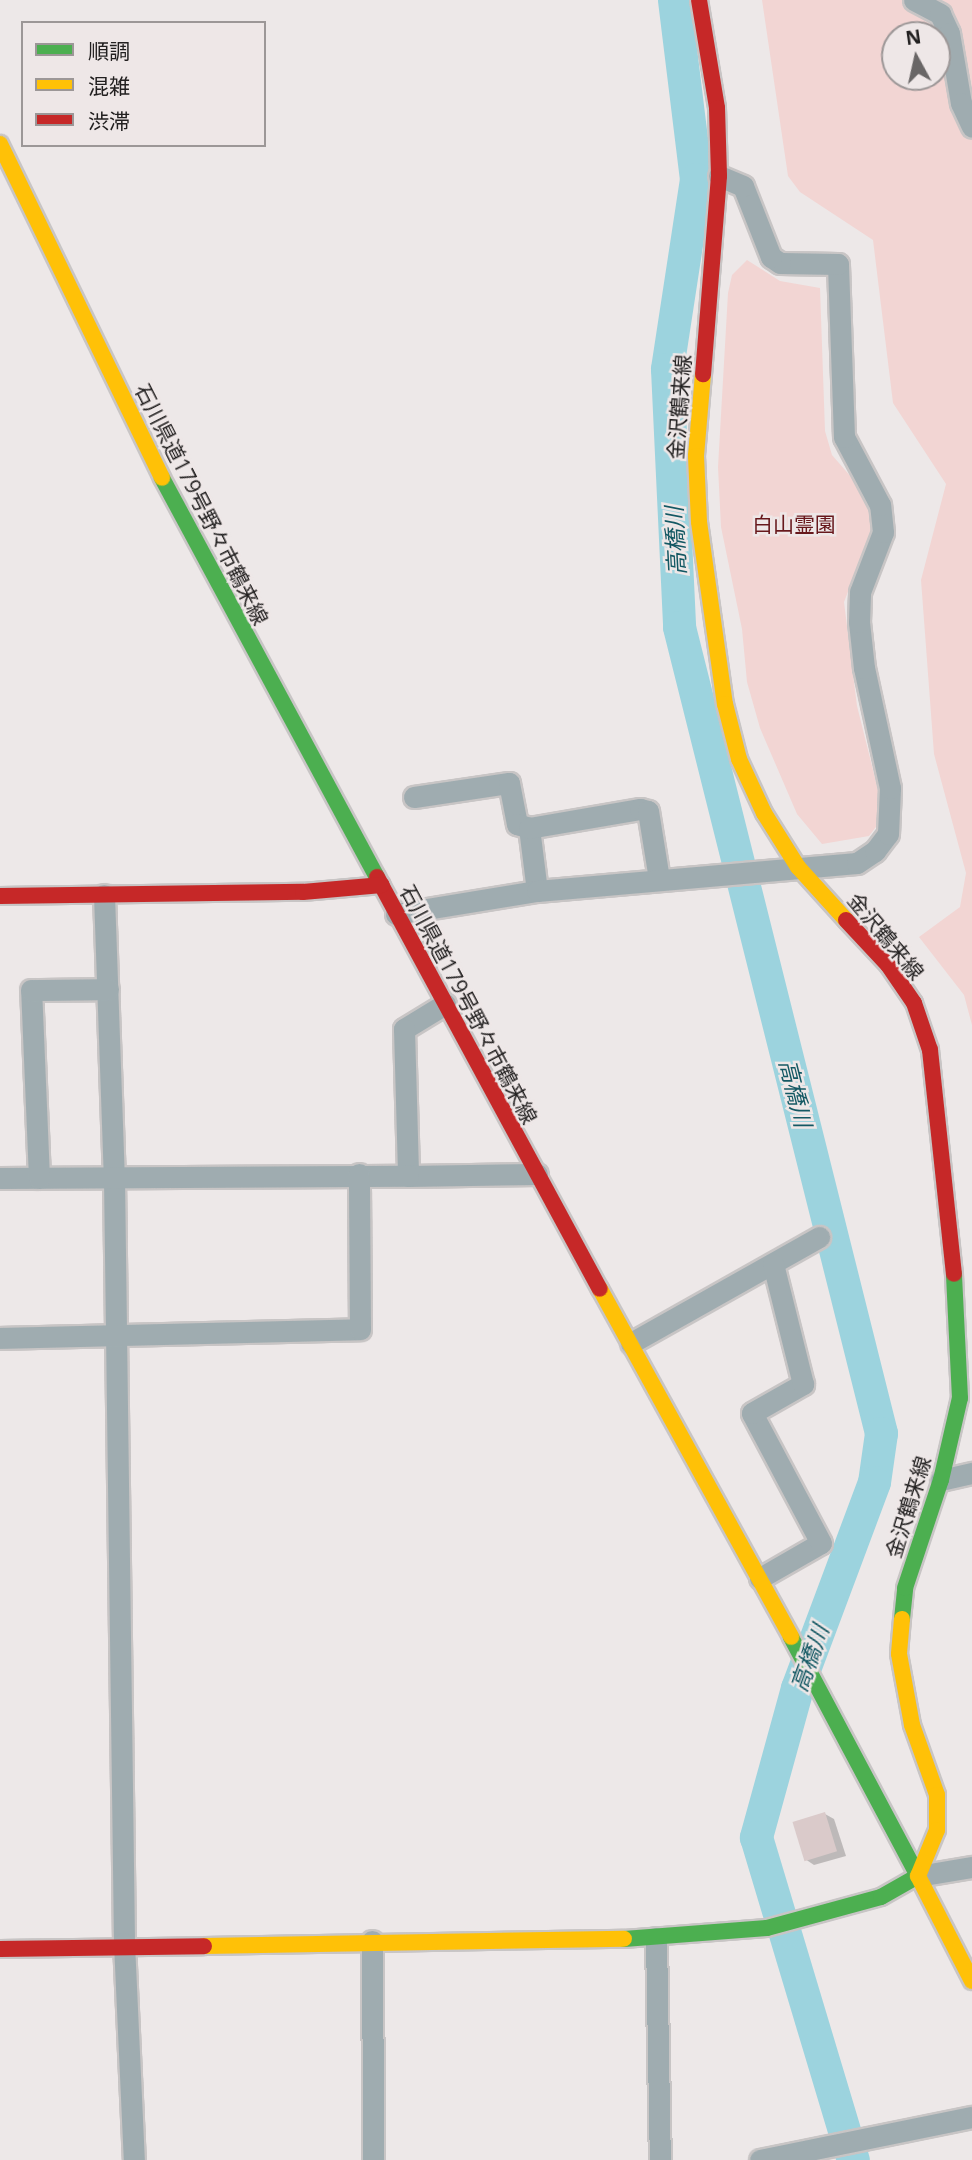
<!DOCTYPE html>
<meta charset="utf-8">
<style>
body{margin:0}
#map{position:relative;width:972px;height:2160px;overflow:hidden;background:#ede8e8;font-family:"Open Sans","Noto Sans JP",sans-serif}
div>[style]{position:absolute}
.green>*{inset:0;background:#f2d5d3}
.shadow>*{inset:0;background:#0003}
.river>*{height:33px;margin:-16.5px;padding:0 16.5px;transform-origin:16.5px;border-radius:16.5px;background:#9cd3de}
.building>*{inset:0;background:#dacaca;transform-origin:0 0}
.roads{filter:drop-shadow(2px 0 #c8c5c5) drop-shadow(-2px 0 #c8c5c5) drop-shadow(0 2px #c8c5c5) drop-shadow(0 -2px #c8c5c5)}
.street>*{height:21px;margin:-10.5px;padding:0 10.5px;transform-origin:10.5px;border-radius:10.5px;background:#9facb0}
.fast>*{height:16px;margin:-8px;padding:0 8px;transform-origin:8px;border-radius:8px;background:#4caf50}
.slow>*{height:16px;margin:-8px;padding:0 8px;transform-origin:8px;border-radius:8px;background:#ffc107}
.jam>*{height:16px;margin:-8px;padding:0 8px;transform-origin:8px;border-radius:8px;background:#c62828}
span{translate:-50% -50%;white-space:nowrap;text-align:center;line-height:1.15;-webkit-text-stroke:5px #eee7e7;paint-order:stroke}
.street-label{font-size:21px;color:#222020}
.park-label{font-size:21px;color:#67181c}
.water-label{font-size:23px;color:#135863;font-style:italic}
.legend{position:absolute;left:21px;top:21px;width:245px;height:126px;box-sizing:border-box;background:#eee7e7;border:2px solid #9c9797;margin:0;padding:9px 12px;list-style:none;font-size:21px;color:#222020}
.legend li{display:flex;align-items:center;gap:14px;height:35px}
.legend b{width:35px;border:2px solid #9c9797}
.north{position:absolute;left:881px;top:21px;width:70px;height:70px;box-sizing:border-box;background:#eee7e7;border:2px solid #9c9797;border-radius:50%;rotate:352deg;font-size:19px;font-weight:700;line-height:28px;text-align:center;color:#222020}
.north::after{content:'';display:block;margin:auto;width:24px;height:32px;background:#696666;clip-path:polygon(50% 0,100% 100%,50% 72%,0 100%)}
</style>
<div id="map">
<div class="green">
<i style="clip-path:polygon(evenodd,762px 0,972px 0,972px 1025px,964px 995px,919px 937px,960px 907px,966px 873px,934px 754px,921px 580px,946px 484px,893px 403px,873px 240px,800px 192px,788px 176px,762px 0,895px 35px,937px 35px,937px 77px,895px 77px,895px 35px)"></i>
<i style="clip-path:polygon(747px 260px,780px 281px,820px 288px,825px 431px,832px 455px,865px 493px,873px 509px,870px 535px,844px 602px,857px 706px,881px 802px,879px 823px,869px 836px,822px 844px,797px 814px,760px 728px,747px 682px,742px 629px,721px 527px,718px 467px,728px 293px,732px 275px)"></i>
</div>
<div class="shadow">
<i style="clip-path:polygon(825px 1814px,834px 1819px,846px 1856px,814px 1865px,805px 1859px)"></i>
</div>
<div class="river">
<i style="left:674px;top:0;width:180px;rotate:83deg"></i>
<i style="left:696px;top:179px;width:192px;rotate:98.7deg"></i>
<i style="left:667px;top:369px;width:258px;rotate:87.3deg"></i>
<i style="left:679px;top:627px;width:831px;rotate:75.93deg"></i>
<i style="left:881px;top:1433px;width:49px;rotate:98.1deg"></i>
<i style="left:874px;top:1482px;width:220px;rotate:110.5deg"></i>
<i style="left:797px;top:1688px;width:155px;rotate:105.4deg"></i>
<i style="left:756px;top:1837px;width:337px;rotate:73.3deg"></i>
</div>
<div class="building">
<i style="left:825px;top:1812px;width:41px;height:34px;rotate:73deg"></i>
</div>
<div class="roads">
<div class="street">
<i style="left:914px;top:0;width:30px;rotate:28deg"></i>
<i style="left:940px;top:14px;width:21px;rotate:65deg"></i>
<i style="left:949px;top:33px;width:71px;rotate:80.3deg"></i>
<i style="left:961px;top:103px;width:26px;rotate:65deg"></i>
<i style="left:414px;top:797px;width:96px;rotate:-8.4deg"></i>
<i style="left:509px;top:783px;width:42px;rotate:79deg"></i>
<i style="left:517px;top:824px;width:13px;rotate:18deg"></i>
<i style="left:537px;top:891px;width:64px;rotate:-97.2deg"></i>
<i style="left:529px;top:828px;width:113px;rotate:-9.7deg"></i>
<i style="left:640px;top:809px;width:8px;rotate:14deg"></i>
<i style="left:648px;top:811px;width:69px;rotate:80.8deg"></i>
<i style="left:104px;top:895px;width:283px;rotate:88deg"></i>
<i style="left:114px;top:1178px;width:765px;rotate:89.25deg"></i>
<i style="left:124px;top:1943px;width:217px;rotate:87.4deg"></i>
<i style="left:396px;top:914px;width:143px;rotate:-9.3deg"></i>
<i style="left:537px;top:891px;width:321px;rotate:-5deg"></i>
<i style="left:857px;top:863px;width:22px;rotate:-34deg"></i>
<i style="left:875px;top:851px;width:21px;rotate:-53deg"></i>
<i style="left:888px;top:834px;width:46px;rotate:-87.5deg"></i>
<i style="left:890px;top:788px;width:123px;rotate:-102.2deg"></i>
<i style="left:864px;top:668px;width:46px;rotate:-96.2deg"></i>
<i style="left:859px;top:622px;width:30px;rotate:-88deg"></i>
<i style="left:860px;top:592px;width:64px;rotate:-69deg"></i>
<i style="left:883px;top:532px;width:27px;rotate:-96deg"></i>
<i style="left:880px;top:505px;width:77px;rotate:-117.9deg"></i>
<i style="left:844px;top:437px;width:173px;rotate:-92deg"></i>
<i style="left:838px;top:264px;width:58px;rotate:-179deg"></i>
<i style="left:780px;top:263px;width:11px;rotate:-146deg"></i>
<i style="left:771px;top:257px;width:76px;rotate:-111.5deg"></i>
<i style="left:743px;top:186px;width:26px;rotate:-157deg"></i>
<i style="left:445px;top:1004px;width:48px;rotate:148.6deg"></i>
<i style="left:404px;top:1029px;width:147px;rotate:88.4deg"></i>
<i style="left:408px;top:1176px;width:129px;rotate:-0.9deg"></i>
<i style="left:0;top:1178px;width:408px;rotate:-0.3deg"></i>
<i style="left:39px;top:1178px;width:188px;rotate:-92.4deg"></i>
<i style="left:31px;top:990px;width:77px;rotate:-0.7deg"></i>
<i style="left:0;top:1338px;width:360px;rotate:-1.4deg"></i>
<i style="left:360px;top:1329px;width:155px;rotate:-90.4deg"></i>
<i style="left:631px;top:1343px;width:216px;rotate:-29.4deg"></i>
<i style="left:941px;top:1480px;width:32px;rotate:-13deg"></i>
<i style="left:760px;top:1578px;width:70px;rotate:-29.8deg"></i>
<i style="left:821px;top:1543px;width:147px;rotate:-118deg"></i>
<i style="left:752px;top:1413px;width:59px;rotate:-29.6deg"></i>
<i style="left:803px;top:1384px;width:124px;rotate:-104deg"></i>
<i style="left:918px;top:1876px;width:55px;rotate:-9.5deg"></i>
<i style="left:656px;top:1938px;width:222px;rotate:89deg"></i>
<i style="left:372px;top:1941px;width:219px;rotate:89.7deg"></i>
<i style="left:760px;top:2160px;width:216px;rotate:-11.5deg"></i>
</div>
<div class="fast">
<i style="left:162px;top:478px;width:453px;rotate:61.7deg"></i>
<i style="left:902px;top:1619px;width:31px;rotate:-84deg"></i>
<i style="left:905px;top:1588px;width:114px;rotate:-71.6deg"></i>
<i style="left:941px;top:1480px;width:84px;rotate:-77deg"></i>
<i style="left:960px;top:1398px;width:124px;rotate:-92.8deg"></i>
<i style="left:624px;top:1939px;width:143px;rotate:-4.4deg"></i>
<i style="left:767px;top:1928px;width:118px;rotate:-15.2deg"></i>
<i style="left:881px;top:1897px;width:43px;rotate:-29.6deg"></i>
<i style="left:918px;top:1876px;width:271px;rotate:-118deg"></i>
</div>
<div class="slow">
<i style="left:0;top:144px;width:371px;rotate:64.1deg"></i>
<i style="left:703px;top:374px;width:82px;rotate:94.9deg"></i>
<i style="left:696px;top:456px;width:66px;rotate:87.4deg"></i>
<i style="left:699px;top:522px;width:184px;rotate:81.9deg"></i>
<i style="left:725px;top:704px;width:57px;rotate:75.7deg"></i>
<i style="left:739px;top:759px;width:60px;rotate:65.2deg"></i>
<i style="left:764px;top:813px;width:64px;rotate:57.8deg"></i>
<i style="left:798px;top:867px;width:72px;rotate:47.8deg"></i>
<i style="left:600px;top:1289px;width:397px;rotate:61.2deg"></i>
<i style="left:902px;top:1619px;width:35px;rotate:95deg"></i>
<i style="left:899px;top:1654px;width:72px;rotate:79.6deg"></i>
<i style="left:912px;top:1725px;width:74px;rotate:70.3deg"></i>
<i style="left:937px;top:1795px;width:35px;rotate:90deg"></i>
<i style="left:937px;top:1830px;width:50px;rotate:112.4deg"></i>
<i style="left:918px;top:1876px;width:118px;rotate:62.8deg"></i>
<i style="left:204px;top:1946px;width:420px;rotate:-1deg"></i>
</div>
<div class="jam">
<i style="left:699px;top:0;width:109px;rotate:80.5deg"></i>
<i style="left:717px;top:108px;width:68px;rotate:88.3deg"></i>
<i style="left:719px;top:176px;width:199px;rotate:94.6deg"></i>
<i style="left:377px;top:877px;width:468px;rotate:61.6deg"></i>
<i style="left:0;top:896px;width:303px;rotate:-0.8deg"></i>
<i style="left:303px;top:892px;width:79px;rotate:-5.1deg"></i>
<i style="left:846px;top:920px;width:62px;rotate:47deg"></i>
<i style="left:888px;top:965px;width:46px;rotate:55.6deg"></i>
<i style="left:914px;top:1003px;width:50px;rotate:71.2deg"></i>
<i style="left:930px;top:1050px;width:225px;rotate:83.9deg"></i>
<i style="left:0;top:1949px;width:204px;rotate:-0.8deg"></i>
</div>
</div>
<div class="street-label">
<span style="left:679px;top:407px;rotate:-86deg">金沢鶴来線</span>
<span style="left:202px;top:504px;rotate:63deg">石川県道179号野々市鶴来線</span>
<span style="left:886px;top:936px;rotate:50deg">金沢鶴来線</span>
<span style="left:469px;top:1004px;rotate:62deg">石川県道179号野々市鶴来線</span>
<span style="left:908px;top:1507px;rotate:-73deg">金沢鶴来線</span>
</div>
<div class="park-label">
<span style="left:794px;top:524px">白山霊園</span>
</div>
<div class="water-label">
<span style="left:675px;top:541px;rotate:-93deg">高橋川</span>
<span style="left:796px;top:1093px;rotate:76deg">高橋川</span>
<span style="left:809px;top:1658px;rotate:-70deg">高橋川</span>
</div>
<ul class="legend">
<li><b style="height:9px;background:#4caf50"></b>順調</li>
<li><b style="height:9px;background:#ffc107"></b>混雑</li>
<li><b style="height:9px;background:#c62828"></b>渋滞</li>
</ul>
<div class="north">N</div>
</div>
